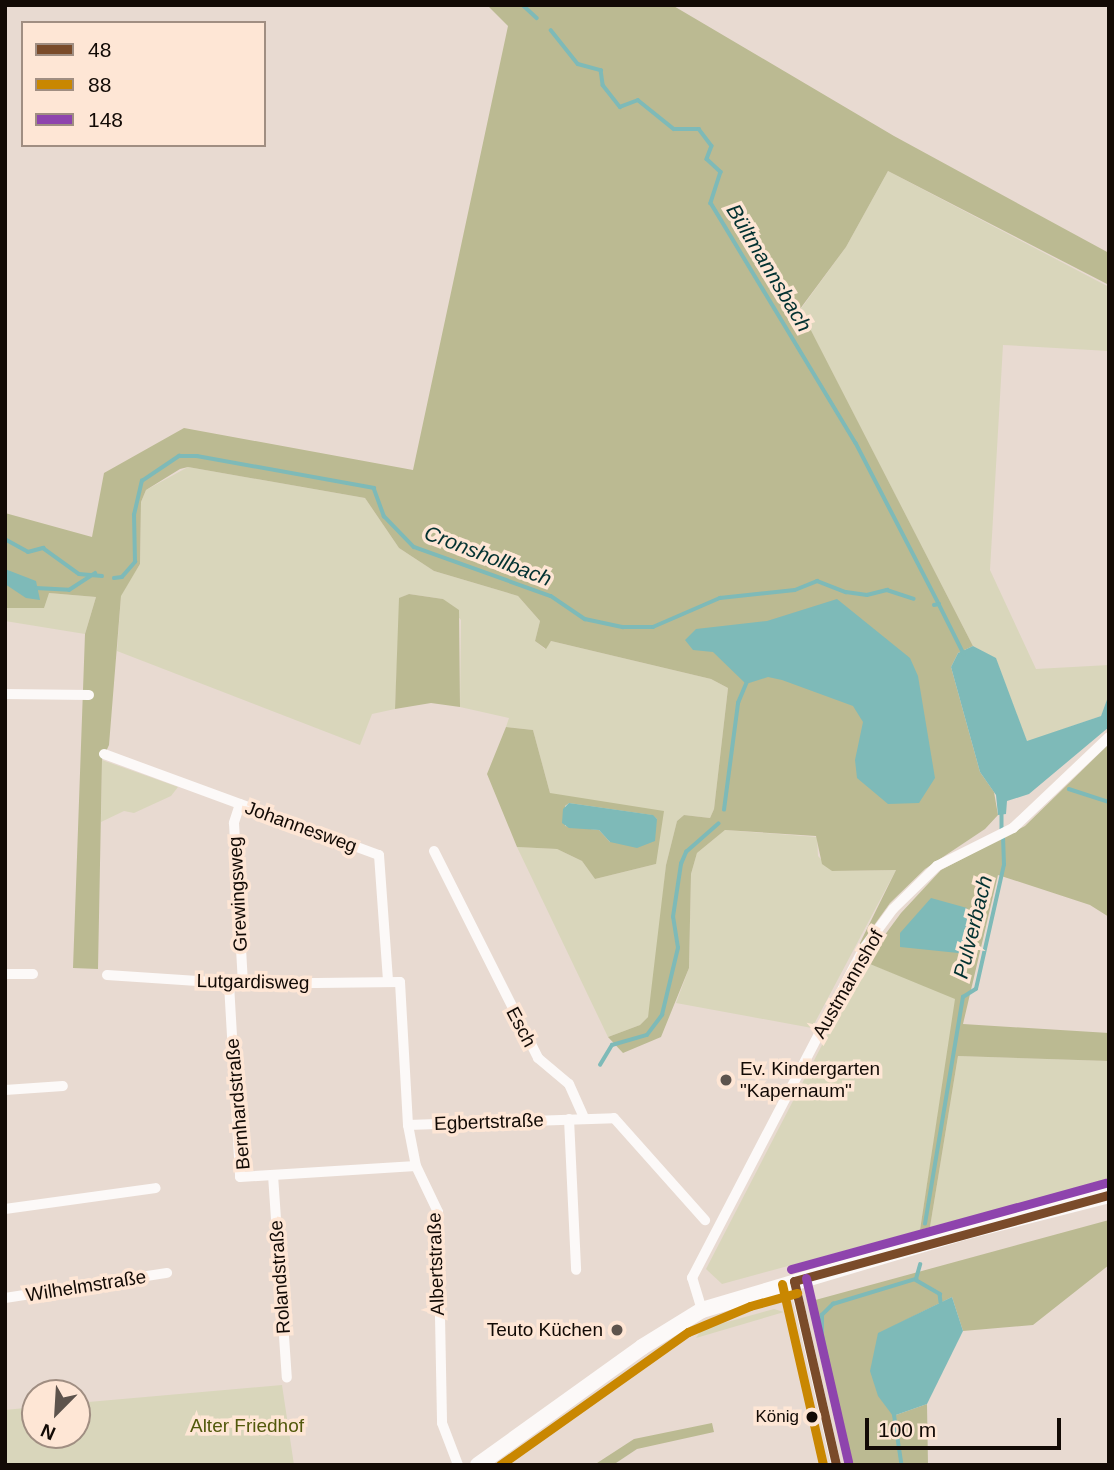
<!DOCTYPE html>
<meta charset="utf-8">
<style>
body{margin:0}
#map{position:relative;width:1114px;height:1470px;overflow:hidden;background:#e8dad1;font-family:Helvetica,sans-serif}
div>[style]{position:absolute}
.green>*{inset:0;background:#d9d6bb}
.forest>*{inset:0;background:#bbba92}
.water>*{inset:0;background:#7ebab8}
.stream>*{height:3.5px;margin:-1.75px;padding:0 1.75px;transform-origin:1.75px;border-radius:1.75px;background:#7ebab8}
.minor>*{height:10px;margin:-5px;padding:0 5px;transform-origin:5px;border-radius:5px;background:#fcf9f8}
.secondary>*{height:16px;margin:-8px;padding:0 8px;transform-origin:8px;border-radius:8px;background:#fcf9f8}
.bus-1>*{height:9px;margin:-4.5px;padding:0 4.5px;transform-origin:4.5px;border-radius:4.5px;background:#7a4b2a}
.bus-2>*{height:9px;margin:-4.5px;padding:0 4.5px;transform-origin:4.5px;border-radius:4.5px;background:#c98701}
.bus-3>*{height:9px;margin:-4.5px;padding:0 4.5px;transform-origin:4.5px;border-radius:4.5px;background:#8e44ad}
.dots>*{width:19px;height:19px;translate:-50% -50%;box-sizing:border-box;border:4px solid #fee6d5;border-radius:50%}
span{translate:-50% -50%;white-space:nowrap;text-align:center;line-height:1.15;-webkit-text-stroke:7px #fee6d5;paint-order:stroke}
.bus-label{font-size:17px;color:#120a05}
.right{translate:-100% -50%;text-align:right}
.street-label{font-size:19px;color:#120a05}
.poi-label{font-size:19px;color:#120a05}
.left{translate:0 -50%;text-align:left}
.park-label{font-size:19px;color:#52590c}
.water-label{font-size:21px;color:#023131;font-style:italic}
.frame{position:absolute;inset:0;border:7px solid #120a05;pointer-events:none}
.legend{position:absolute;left:21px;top:21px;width:245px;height:126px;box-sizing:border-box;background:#fee6d5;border:2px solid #a08e82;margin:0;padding:9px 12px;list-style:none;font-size:21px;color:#120a05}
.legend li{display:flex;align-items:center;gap:14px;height:35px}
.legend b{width:35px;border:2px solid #a08e82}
.north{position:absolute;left:21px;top:1379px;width:70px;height:70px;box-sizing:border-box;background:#fee6d5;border:2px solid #a08e82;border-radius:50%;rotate:204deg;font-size:19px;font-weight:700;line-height:28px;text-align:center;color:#120a05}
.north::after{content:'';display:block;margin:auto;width:24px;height:32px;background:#5d534c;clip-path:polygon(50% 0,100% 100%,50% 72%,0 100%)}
.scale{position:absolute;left:865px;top:1418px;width:196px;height:32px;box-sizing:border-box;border:4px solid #120a05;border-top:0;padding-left:9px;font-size:21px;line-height:24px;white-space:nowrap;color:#120a05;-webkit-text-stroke:5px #fee6d5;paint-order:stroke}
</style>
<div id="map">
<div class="green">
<i style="clip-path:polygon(888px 171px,1109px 287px,1109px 351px,1003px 345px,990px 570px,1036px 669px,1109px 665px,1109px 694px,1101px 716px,1027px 742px,996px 659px,973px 646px,800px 310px,846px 247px)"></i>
<i style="clip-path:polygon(188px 467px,365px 498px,399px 548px,434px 571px,518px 596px,540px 621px,535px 641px,545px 649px,551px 641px,711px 679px,728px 688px,714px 809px,710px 818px,684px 815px,677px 821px,666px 865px,653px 994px,648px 1017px,640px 1025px,608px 1037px,517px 847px,557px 849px,582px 861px,595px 879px,656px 864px,550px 793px,533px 730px,506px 727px,509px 718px,460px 707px,461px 620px,443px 599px,409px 594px,400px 598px,395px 709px,372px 714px,360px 745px,117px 651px,121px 595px,140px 564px,141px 502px,146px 490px)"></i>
<i style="clip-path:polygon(49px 593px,96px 597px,85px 634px,5px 621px,5px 608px)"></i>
<i style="clip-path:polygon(102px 760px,178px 787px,171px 796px,134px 813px,124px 811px,101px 822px)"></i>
<i style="clip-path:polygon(725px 830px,817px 837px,818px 856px,832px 871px,896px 870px,812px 1028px,676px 1003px,689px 968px,691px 874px,697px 853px)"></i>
<i style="clip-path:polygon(865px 962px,956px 998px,920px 1230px,722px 1284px,706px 1269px)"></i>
<i style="clip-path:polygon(958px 1056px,1109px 1061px,1109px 1180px,930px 1227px)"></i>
<i style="clip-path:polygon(774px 1309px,784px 1312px,696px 1338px,702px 1329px)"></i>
<i style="clip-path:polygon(282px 1385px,294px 1465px,5px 1465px,5px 1410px,35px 1407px,35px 1435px,77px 1435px,77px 1403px)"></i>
</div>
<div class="forest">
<i style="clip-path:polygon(487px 5px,672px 5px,894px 136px,1109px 253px,1109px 285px,888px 171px,846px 247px,800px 309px,973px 646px,958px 653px,951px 667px,980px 772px,994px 792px,998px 815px,985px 829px,925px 869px,890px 903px,857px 949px,896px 870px,832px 871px,822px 864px,816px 836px,725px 830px,697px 853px,691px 874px,689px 968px,661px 1037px,623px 1053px,608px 1037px,640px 1025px,648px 1017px,666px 865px,677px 821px,684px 815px,710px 818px,714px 809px,728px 688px,711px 679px,551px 641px,546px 649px,535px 641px,540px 621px,518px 596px,434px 571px,399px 548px,365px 498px,188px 467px,180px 469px,146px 490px,141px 502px,140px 564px,121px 596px,109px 745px,102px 760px,98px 969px,73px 968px,85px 634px,96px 597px,49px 593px,44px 608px,5px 608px,5px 513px,92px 537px,104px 473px,184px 428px,413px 470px,508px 26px)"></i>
<i style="clip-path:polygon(409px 594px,443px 599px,459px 610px,460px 707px,431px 703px,395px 709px,399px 598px)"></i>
<i style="clip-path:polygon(evenodd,506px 727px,533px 730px,550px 793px,664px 811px,656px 864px,595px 879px,582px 861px,557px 849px,517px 847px,487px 774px,506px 727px,569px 803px,652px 815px,657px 819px,610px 842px,599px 830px,565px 826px,565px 806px,569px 803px)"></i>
<i style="clip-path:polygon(1109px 744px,1109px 917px,1090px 905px,998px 875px,963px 1024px,1109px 1033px,1109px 1061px,958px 1056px,930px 1227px,920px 1230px,955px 999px,865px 962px,901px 913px,941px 870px,1025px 826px)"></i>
<i style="clip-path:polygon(1109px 1220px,1109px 1265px,1033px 1325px,963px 1331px,952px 1297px,878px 1334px,893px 1416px,927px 1404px,928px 1465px,846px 1465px,808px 1302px)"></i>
<i style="clip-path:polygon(712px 1423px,714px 1432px,637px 1449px,613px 1465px,594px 1465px,634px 1439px)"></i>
</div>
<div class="water">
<i style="clip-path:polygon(5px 569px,36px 581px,40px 600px,26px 598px,5px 584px)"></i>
<i style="clip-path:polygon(837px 599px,910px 658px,918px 676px,935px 778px,919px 803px,888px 804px,857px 778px,855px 760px,863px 722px,853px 706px,782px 680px,768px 677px,746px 684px,713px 652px,693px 650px,685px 640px,696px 629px,767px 621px)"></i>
<i style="clip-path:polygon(973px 646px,996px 658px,1027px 741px,1101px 716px,1109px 694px,1109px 727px,1029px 794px,1007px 801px,1006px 814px,998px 815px,996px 795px,980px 772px,951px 667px,958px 653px)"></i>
<i style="clip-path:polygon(569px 803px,653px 815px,657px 819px,655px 841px,637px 848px,610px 842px,599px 830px,569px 828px,562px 823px,563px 809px)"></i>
<i style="clip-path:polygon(931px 898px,967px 908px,968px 954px,900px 947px,900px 933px)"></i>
<i style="clip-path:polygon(952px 1297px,963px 1331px,927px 1404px,893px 1416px,878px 1396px,870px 1371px,878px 1333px)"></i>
</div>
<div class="stream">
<i style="left:523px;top:5px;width:19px;rotate:43deg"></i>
<i style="left:551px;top:30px;width:43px;rotate:51.5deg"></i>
<i style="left:578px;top:64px;width:24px;rotate:15deg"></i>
<i style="left:601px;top:70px;width:15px;rotate:82deg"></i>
<i style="left:603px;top:85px;width:28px;rotate:52deg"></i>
<i style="left:620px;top:107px;width:19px;rotate:-21deg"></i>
<i style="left:638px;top:100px;width:46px;rotate:38.9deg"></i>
<i style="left:674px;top:129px;width:25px"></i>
<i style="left:699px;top:129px;width:21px;rotate:53deg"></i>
<i style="left:712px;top:146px;width:14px;rotate:111deg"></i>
<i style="left:707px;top:159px;width:19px;rotate:43deg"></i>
<i style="left:721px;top:172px;width:33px;rotate:108deg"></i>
<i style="left:711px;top:203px;width:280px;rotate:58.9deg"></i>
<i style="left:856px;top:443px;width:181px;rotate:62.7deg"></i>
<i style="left:5px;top:539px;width:26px;rotate:29deg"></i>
<i style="left:28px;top:552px;width:16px;rotate:-15deg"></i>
<i style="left:43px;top:548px;width:44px;rotate:35.8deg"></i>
<i style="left:79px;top:574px;width:23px;rotate:5deg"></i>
<i style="left:114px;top:578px;width:8px;rotate:-7deg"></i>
<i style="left:122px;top:577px;width:20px;rotate:-49deg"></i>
<i style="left:135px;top:562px;width:47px;rotate:-91.2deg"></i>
<i style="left:134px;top:515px;width:35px;rotate:-77deg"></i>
<i style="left:142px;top:481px;width:45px;rotate:-34deg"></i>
<i style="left:179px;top:456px;width:18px"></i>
<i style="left:197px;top:456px;width:180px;rotate:10.2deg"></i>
<i style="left:374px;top:488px;width:30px;rotate:70deg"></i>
<i style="left:384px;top:516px;width:43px;rotate:45.9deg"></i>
<i style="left:414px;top:547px;width:145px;rotate:19.7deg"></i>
<i style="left:551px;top:596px;width:41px;rotate:34.1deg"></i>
<i style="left:585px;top:619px;width:39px;rotate:12deg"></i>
<i style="left:623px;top:627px;width:30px"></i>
<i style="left:653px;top:627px;width:73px;rotate:-23.4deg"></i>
<i style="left:720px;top:598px;width:75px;rotate:-6.1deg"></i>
<i style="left:795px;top:590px;width:24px;rotate:-22deg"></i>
<i style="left:817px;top:581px;width:31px;rotate:21deg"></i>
<i style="left:846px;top:592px;width:21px;rotate:8deg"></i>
<i style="left:867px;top:595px;width:21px;rotate:-14deg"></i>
<i style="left:887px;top:590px;width:28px;rotate:18deg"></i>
<i style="left:36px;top:588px;width:33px;rotate:3deg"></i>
<i style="left:69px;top:590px;width:31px;rotate:-33deg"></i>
<i style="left:934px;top:605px;width:5px;rotate:-11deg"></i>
<i style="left:939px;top:604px;width:56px;rotate:63.4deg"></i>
<i style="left:1069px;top:789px;width:42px;rotate:18deg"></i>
<i style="left:724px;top:810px;width:108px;rotate:-82.5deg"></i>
<i style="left:738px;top:703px;width:21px;rotate:-67deg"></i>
<i style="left:1002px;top:812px;width:17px;rotate:90deg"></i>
<i style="left:600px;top:1065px;width:23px;rotate:-59deg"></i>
<i style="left:612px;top:1045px;width:36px;rotate:-16deg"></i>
<i style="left:647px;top:1035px;width:25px;rotate:-53deg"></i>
<i style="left:662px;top:1015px;width:69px;rotate:-76.6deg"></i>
<i style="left:678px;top:948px;width:31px;rotate:-99deg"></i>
<i style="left:673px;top:917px;width:54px;rotate:-81.4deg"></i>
<i style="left:681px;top:864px;width:13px;rotate:-67deg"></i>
<i style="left:686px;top:852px;width:43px;rotate:-41.2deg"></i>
<i style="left:925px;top:1224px;width:230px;rotate:-80.5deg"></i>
<i style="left:963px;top:997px;width:15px;rotate:-32deg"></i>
<i style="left:976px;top:989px;width:127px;rotate:-77.3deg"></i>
<i style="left:1004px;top:865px;width:28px;rotate:-92deg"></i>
<i style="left:916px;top:1280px;width:28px;rotate:30deg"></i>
<i style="left:940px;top:1294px;width:8px;rotate:83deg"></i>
<i style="left:894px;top:1412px;width:54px;rotate:81.4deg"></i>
<i style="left:850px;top:1465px;width:133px;rotate:-102.2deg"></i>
<i style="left:822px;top:1335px;width:20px;rotate:-90deg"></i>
<i style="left:822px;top:1315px;width:16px;rotate:-45deg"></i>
<i style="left:833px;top:1304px;width:87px;rotate:-16.8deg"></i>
<i style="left:916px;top:1279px;width:15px;rotate:-74deg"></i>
</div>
<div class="minor">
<i style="left:5px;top:694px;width:84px;rotate:0.7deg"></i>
<i style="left:104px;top:754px;width:293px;rotate:20.2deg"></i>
<i style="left:379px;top:855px;width:127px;rotate:85.9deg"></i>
<i style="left:240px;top:804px;width:20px;rotate:108deg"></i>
<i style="left:234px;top:823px;width:161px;rotate:86.8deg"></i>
<i style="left:434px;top:851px;width:232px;rotate:63.3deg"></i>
<i style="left:538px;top:1058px;width:40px;rotate:40deg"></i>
<i style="left:569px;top:1084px;width:37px;rotate:66deg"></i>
<i style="left:5px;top:974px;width:28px"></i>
<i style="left:107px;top:975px;width:136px;rotate:3.8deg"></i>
<i style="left:243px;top:984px;width:157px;rotate:-0.7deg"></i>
<i style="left:400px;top:982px;width:143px;rotate:86.8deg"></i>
<i style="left:408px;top:1125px;width:42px;rotate:79deg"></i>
<i style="left:416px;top:1166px;width:51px;rotate:64.4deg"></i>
<i style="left:438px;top:1212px;width:211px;rotate:88.9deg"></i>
<i style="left:442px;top:1423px;width:45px;rotate:69.1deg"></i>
<i style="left:229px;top:984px;width:193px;rotate:86.7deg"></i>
<i style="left:240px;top:1177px;width:176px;rotate:-3.6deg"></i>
<i style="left:5px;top:1090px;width:58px;rotate:-3.9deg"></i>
<i style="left:569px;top:1119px;width:151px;rotate:87.3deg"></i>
<i style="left:408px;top:1125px;width:206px;rotate:-1.9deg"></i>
<i style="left:614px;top:1118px;width:137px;rotate:48.3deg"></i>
<i style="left:273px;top:1175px;width:203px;rotate:86.1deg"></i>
<i style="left:5px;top:1209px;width:152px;rotate:-7.9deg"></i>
<i style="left:794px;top:1281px;width:189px;rotate:77.1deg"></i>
<i style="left:5px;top:1298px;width:164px;rotate:-8.8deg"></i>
<i style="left:702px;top:1310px;width:34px;rotate:-107deg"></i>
<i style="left:692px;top:1278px;width:369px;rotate:-62.5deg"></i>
<i style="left:862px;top:951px;width:52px;rotate:-53.6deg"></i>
<i style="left:893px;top:909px;width:62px;rotate:-44.3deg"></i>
<i style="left:937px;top:866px;width:85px;rotate:-26.6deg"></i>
<i style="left:1013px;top:828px;width:132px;rotate:-43.5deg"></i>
</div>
<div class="secondary">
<i style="left:478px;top:1465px;width:202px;rotate:-35.7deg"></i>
<i style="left:642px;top:1347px;width:70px;rotate:-31.7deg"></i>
<i style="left:702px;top:1310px;width:273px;rotate:-16.6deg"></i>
<i style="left:964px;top:1232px;width:150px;rotate:-14.3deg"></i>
</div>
<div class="bus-1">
<i style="left:794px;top:1281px;width:327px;rotate:-15.3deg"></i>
<i style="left:794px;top:1281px;width:189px;rotate:77.1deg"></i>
</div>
<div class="bus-2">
<i style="left:782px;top:1284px;width:186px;rotate:77.2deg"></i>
<i style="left:500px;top:1465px;width:230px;rotate:-35.3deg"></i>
<i style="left:688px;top:1332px;width:67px;rotate:-22.8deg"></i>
<i style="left:750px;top:1306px;width:49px;rotate:-15.5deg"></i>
</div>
<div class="bus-3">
<i style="left:791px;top:1269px;width:327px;rotate:-15.3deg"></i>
<i style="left:806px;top:1278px;width:189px;rotate:77.1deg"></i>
</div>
<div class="dots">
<i style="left:726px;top:1080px;background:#5d534c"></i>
<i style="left:617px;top:1330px;background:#5d534c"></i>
<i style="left:812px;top:1417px;background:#120a05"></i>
</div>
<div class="bus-label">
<span class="right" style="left:799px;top:1417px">König</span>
</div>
<div class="street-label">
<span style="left:301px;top:827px;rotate:20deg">Johannesweg</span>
<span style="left:238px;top:894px;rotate:-93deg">Grewingsweg</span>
<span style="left:253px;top:982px;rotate:1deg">Lutgardisweg</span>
<span style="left:848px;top:984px;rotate:-60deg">Austmannshof</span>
<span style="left:521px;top:1027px;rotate:62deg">Esch</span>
<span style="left:238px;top:1104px;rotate:-95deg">Bernhardstraße</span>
<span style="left:489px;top:1122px;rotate:-2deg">Egbertstraße</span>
<span style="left:436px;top:1264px;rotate:-92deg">Albertstraße</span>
<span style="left:280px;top:1277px;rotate:-94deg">Rolandstraße</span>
<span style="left:86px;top:1286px;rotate:-9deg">Wilhelmstraße</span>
</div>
<div class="poi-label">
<span class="left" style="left:740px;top:1080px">Ev. Kindergarten<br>"Kapernaum"</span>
<span class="right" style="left:603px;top:1330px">Teuto Küchen</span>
</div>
<div class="park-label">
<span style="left:247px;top:1426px">Alter Friedhof</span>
</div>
<div class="water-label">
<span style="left:769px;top:268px;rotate:59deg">Bültmannsbach</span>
<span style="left:488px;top:556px;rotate:21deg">Cronshollbach</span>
<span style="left:973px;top:927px;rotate:-76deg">Pulverbach</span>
</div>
<div class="frame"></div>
<ul class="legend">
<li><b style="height:9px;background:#7a4b2a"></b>48</li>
<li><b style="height:9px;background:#c98701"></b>88</li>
<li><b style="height:9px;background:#8e44ad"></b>148</li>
</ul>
<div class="north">N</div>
<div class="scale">100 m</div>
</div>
